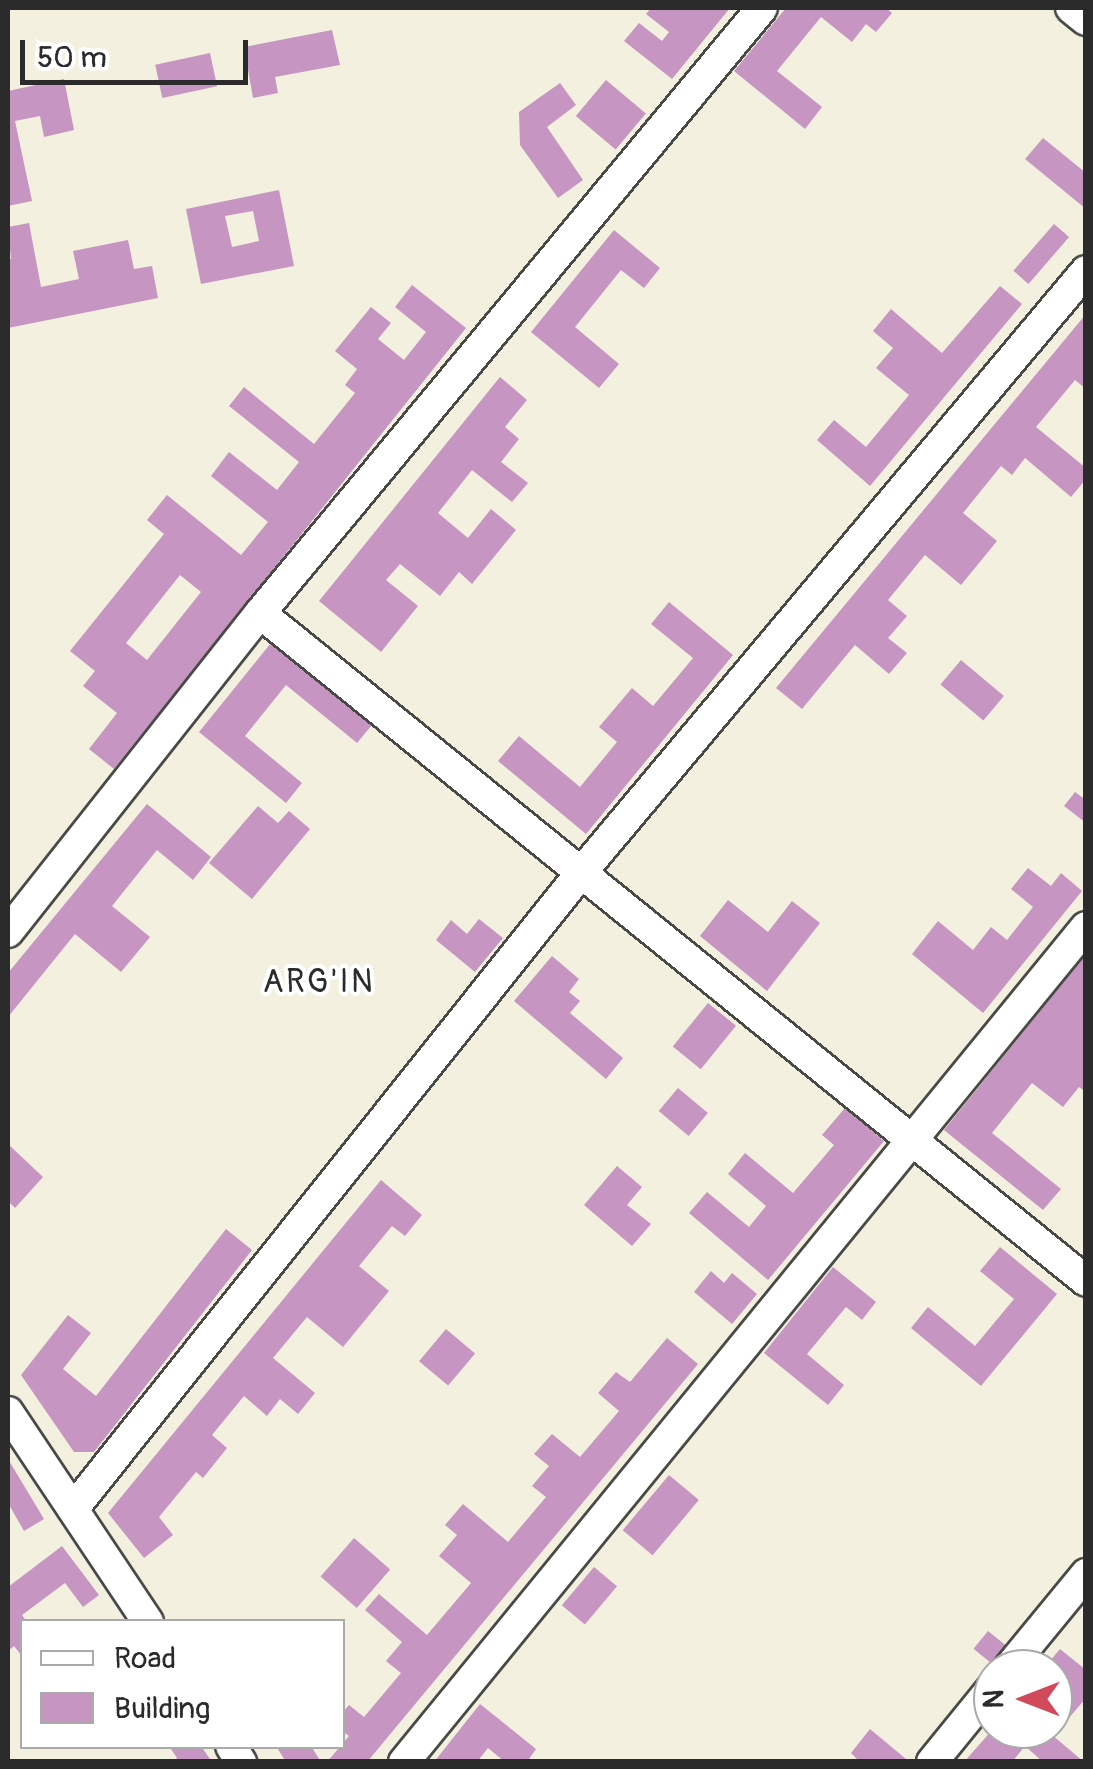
<!DOCTYPE html>
<style>
body{margin:0}
#map{position:relative;width:1093px;height:1769px;overflow:hidden;background:#f3f0df;font-family:Pangolin,sans-serif}
div>[style]{position:absolute}
.building>*{inset:0;background:#c695c2;transform-origin:0 0}
.roads{filter:drop-shadow(2px 0 #494946) drop-shadow(-2px 0 #494946) drop-shadow(0 2px #494946) drop-shadow(0 -2px #494946)}
.minor>*{height:30px;margin:-15px;padding:0 15px;transform-origin:15px;border-radius:15px;background:#fff}
span{translate:-50% -50%;white-space:nowrap;text-align:center;line-height:1.15;-webkit-text-stroke:8px #fff;paint-order:stroke}
.quarter-label{font-size:32px;color:#2b2b2b;letter-spacing:2.5px}
.frame{position:absolute;inset:0;border:10px solid #2b2b2b;pointer-events:none}
.legend{position:absolute;left:20px;top:1619px;width:325px;height:130px;box-sizing:border-box;background:#fff;border:2px solid #aaa;margin:0;padding:12px 18px;list-style:none;font-size:30px;color:#2b2b2b}
.legend li{display:flex;align-items:center;gap:20px;height:50px}
.legend b{width:50px;border:2px solid #aaa}
.north{position:absolute;left:973px;top:1649px;width:100px;height:100px;box-sizing:border-box;background:#fff;border:2px solid #aaa;border-radius:50%;rotate:270deg;font-size:28px;font-weight:700;line-height:40px;text-align:center;color:#2b2b2b}
.north::after{content:'';display:block;margin:auto;width:35px;height:45px;background:#d1495b;clip-path:polygon(50% 0,100% 100%,50% 72%,0 100%)}
.scale{position:absolute;left:20px;top:40px;width:228px;height:45px;box-sizing:border-box;border:5px solid #2b2b2b;border-top:0;padding-left:12px;font-size:30px;line-height:35px;white-space:nowrap;color:#2b2b2b;-webkit-text-stroke:8px #fff;paint-order:stroke}
</style>
<div id="map">
<div class="building">
<i style="clip-path:polygon(651px 8px,730px 8px,672px 79px,624px 41px,639px 23px,662px 41px,669px 32px,646px 14px)"></i>
<i style="clip-path:polygon(786px 8px,886px 8px,892px 13px,876px 32px,866px 24px,852px 42px,821px 17px,777px 71px,822px 107px,805px 129px,734px 71px)"></i>
<i style="clip-path:polygon(332px 30px,340px 65px,275px 77px,278px 93px,253px 98px,244px 47px)"></i>
<i style="left:210px;top:53px;width:34px;height:56px;rotate:78deg"></i>
<i style="clip-path:polygon(64px 79px,74px 130px,44px 137px,40px 116px,15px 121px,32px 201px,8px 206px,8px 91px)"></i>
<i style="left:606px;top:80px;width:52px;height:47px;rotate:40deg"></i>
<i style="clip-path:polygon(560px 83px,576px 105px,547px 127px,583px 180px,558px 198px,520px 145px,519px 112px)"></i>
<i style="clip-path:polygon(1043px 138px,1086px 173px,1086px 209px,1025px 159px)"></i>
<i style="clip-path:polygon(evenodd,279px 190px,294px 266px,201px 284px,186px 209px,279px 190px,253px 211px,259px 241px,232px 247px,225px 216px,253px 211px)"></i>
<i style="clip-path:polygon(29px 223px,41px 287px,79px 279px,73px 251px,128px 240px,134px 269px,152px 266px,158px 298px,8px 328px,8px 260px,11px 259px,8px 227px)"></i>
<i style="left:1054px;top:224px;width:20px;height:62px;rotate:41deg"></i>
<i style="clip-path:polygon(614px 230px,660px 268px,644px 288px,621px 270px,575px 327px,619px 364px,599px 388px,531px 332px)"></i>
<i style="clip-path:polygon(evenodd,412px 285px,466px 328px,114px 769px,89px 749px,117px 713px,83px 686px,95px 671px,70px 651px,164px 534px,147px 520px,167px 495px,241px 555px,268px 522px,211px 476px,229px 452px,277px 490px,299px 462px,229px 406px,244px 387px,314px 444px,355px 393px,345px 385px,357px 369px,335px 351px,371px 307px,391px 323px,378px 339px,404px 360px,426px 332px,395px 307px,412px 285px,180px 575px,201px 592px,147px 660px,126px 643px,180px 575px)"></i>
<i style="clip-path:polygon(1000px 286px,1022px 304px,870px 486px,817px 440px,834px 420px,866px 447px,909px 395px,876px 368px,893px 348px,873px 331px,891px 309px,942px 353px)"></i>
<i style="clip-path:polygon(1086px 314px,1086px 389px,1075px 380px,1036px 427px,1086px 468px,1086px 479px,1071px 497px,1025px 458px,1012px 475px,1001px 466px,963px 513px,997px 541px,961px 585px,925px 555px,888px 600px,907px 616px,888px 638px,907px 653px,889px 674px,855px 645px,802px 709px,776px 688px)"></i>
<i style="clip-path:polygon(500px 377px,527px 400px,505px 427px,519px 439px,501px 462px,528px 483px,512px 502px,472px 470px,438px 513px,468px 538px,491px 509px,516px 530px,472px 584px,459px 572px,440px 596px,400px 564px,386px 580px,418px 606px,381px 652px,319px 601px)"></i>
<i style="clip-path:polygon(669px 602px,733px 655px,586px 834px,498px 761px,519px 736px,580px 787px,617px 742px,599px 727px,632px 688px,653px 706px,693px 658px,651px 624px)"></i>
<i style="clip-path:polygon(275px 638px,376px 720px,357px 743px,286px 685px,245px 736px,302px 783px,286px 803px,199px 732px)"></i>
<i style="left:961px;top:660px;width:56px;height:32px;rotate:40deg"></i>
<i style="clip-path:polygon(1075px 792px,1086px 800px,1086px 823px,1064px 806px)"></i>
<i style="clip-path:polygon(147px 804px,211px 857px,193px 880px,157px 850px,112px 906px,150px 937px,121px 972px,75px 934px,8px 1017px,8px 973px)"></i>
<i style="clip-path:polygon(258px 806px,278px 823px,289px 811px,310px 829px,252px 899px,209px 863px)"></i>
<i style="clip-path:polygon(1028px 868px,1051px 886px,1061px 873px,1082px 891px,983px 1013px,912px 954px,938px 921px,973px 950px,991px 927px,1007px 940px,1033px 907px,1011px 889px)"></i>
<i style="clip-path:polygon(728px 900px,768px 932px,792px 901px,820px 923px,767px 991px,700px 936px)"></i>
<i style="clip-path:polygon(479px 919px,503px 938px,475px 972px,436px 940px,451px 920px,467px 934px)"></i>
<i style="clip-path:polygon(1086px 954px,1086px 1092px,1079px 1087px,1063px 1107px,1032px 1083px,992px 1133px,1061px 1189px,1043px 1210px,944px 1130px)"></i>
<i style="clip-path:polygon(552px 956px,579px 979px,569px 992px,580px 1001px,570px 1013px,623px 1058px,606px 1079px,514px 1001px)"></i>
<i style="left:708px;top:1003px;width:36px;height:56px;rotate:39deg"></i>
<i style="left:678px;top:1088px;width:39px;height:30px;rotate:40deg"></i>
<i style="clip-path:polygon(845px 1108px,884px 1141px,768px 1280px,689px 1213px,707px 1192px,749px 1227px,766px 1206px,728px 1174px,745px 1153px,793px 1193px,834px 1145px,822px 1135px)"></i>
<i style="clip-path:polygon(8px 1144px,43px 1177px,15px 1208px,8px 1201px)"></i>
<i style="clip-path:polygon(617px 1166px,642px 1187px,627px 1205px,651px 1224px,632px 1246px,584px 1205px)"></i>
<i style="clip-path:polygon(381px 1180px,422px 1215px,405px 1236px,392px 1226px,359px 1266px,389px 1291px,343px 1347px,307px 1317px,273px 1358px,315px 1393px,298px 1414px,280px 1399px,267px 1416px,244px 1396px,212px 1435px,227px 1448px,203px 1478px,196px 1472px,159px 1517px,173px 1535px,144px 1558px,108px 1513px)"></i>
<i style="clip-path:polygon(226px 1229px,252px 1250px,94px 1452px,74px 1452px,21px 1375px,68px 1315px,91px 1333px,63px 1369px,96px 1396px)"></i>
<i style="clip-path:polygon(1000px 1247px,1057px 1294px,981px 1386px,911px 1328px,928px 1307px,975px 1346px,1014px 1299px,980px 1271px)"></i>
<i style="clip-path:polygon(833px 1267px,876px 1302px,862px 1320px,846px 1307px,807px 1354px,844px 1385px,828px 1405px,764px 1353px)"></i>
<i style="clip-path:polygon(711px 1271px,724px 1283px,732px 1273px,757px 1294px,732px 1324px,694px 1292px)"></i>
<i style="left:446px;top:1329px;width:38px;height:42px;rotate:40deg"></i>
<i style="clip-path:polygon(667px 1338px,698px 1364px,367px 1762px,327px 1762px,349px 1736px,342px 1731px,342px 1713px,349px 1705px,364px 1717px,401px 1673px,386px 1661px,402px 1642px,365px 1610px,379px 1594px,427px 1635px,471px 1583px,439px 1556px,457px 1535px,445px 1525px,463px 1504px,508px 1542px,546px 1497px,532px 1486px,549px 1466px,534px 1454px,552px 1434px,580px 1457px,619px 1411px,598px 1393px,616px 1372px,630px 1382px)"></i>
<i style="clip-path:polygon(8px 1459px,44px 1519px,24px 1531px,8px 1503px)"></i>
<i style="left:669px;top:1475px;width:39px;height:72px;rotate:40deg"></i>
<i style="left:354px;top:1538px;width:48px;height:51px;rotate:41deg"></i>
<i style="clip-path:polygon(62px 1546px,99px 1595px,83px 1607px,65px 1583px,22px 1615px,27px 1622px,22px 1622px,22px 1656px,14px 1646px,8px 1651px,8px 1587px)"></i>
<i style="left:594px;top:1567px;width:30px;height:50px;rotate:40deg"></i>
<i style="left:988px;top:1631px;width:26px;height:23px;rotate:39deg"></i>
<i style="clip-path:polygon(1060px 1649px,1086px 1670px,1086px 1698px,1068px 1719px,1053px 1707px,1053px 1669px,1043px 1669px)"></i>
<i style="clip-path:polygon(480px 1704px,536px 1749px,527px 1762px,505px 1762px,488px 1748px,477px 1762px,434px 1762px)"></i>
<i style="clip-path:polygon(870px 1729px,906px 1759px,904px 1762px,860px 1762px,851px 1753px)"></i>
<i style="clip-path:polygon(993px 1729px,1045px 1729px,1084px 1762px,1043px 1762px,1025px 1746px,1012px 1762px,964px 1762px)"></i>
<i style="clip-path:polygon(169px 1746px,201px 1746px,212px 1762px,173px 1762px,177px 1758px)"></i>
<i style="clip-path:polygon(276px 1746px,311px 1746px,321px 1762px,286px 1762px)"></i>
</div>
<div class="roads">
<div class="minor">
<i style="left:1071px;top:8px;width:19px;rotate:39deg"></i>
<i style="left:260px;top:613px;width:1062px;rotate:38.96deg"></i>
<i style="left:8px;top:932px;width:407px;rotate:-51.7deg"></i>
<i style="left:260px;top:613px;width:786px;rotate:-50.32deg"></i>
<i style="left:8px;top:1412px;width:252px;rotate:56.3deg"></i>
<i style="left:73px;top:1509px;width:813px;rotate:-51.4deg"></i>
<i style="left:580px;top:874px;width:787px;rotate:-50deg"></i>
<i style="left:1008px;top:1669px;width:123px;rotate:-50.6deg"></i>
<i style="left:231px;top:1746px;width:19px;rotate:58deg"></i>
<i style="left:404px;top:1762px;width:1078px;rotate:-50.76deg"></i>
<i style="left:932px;top:1762px;width:97px;rotate:-50.9deg"></i>
</div>
</div>
<div class="quarter-label">
<span style="left:319px;top:982px">ARG'IN</span>
</div>
<div class="frame"></div>
<ul class="legend">
<li><b style="height:12px;background:#fff"></b>Road</li>
<li><b style="height:28px;background:#c695c2"></b>Building</li>
</ul>
<div class="north">N</div>
<div class="scale">50 m</div>
</div>
